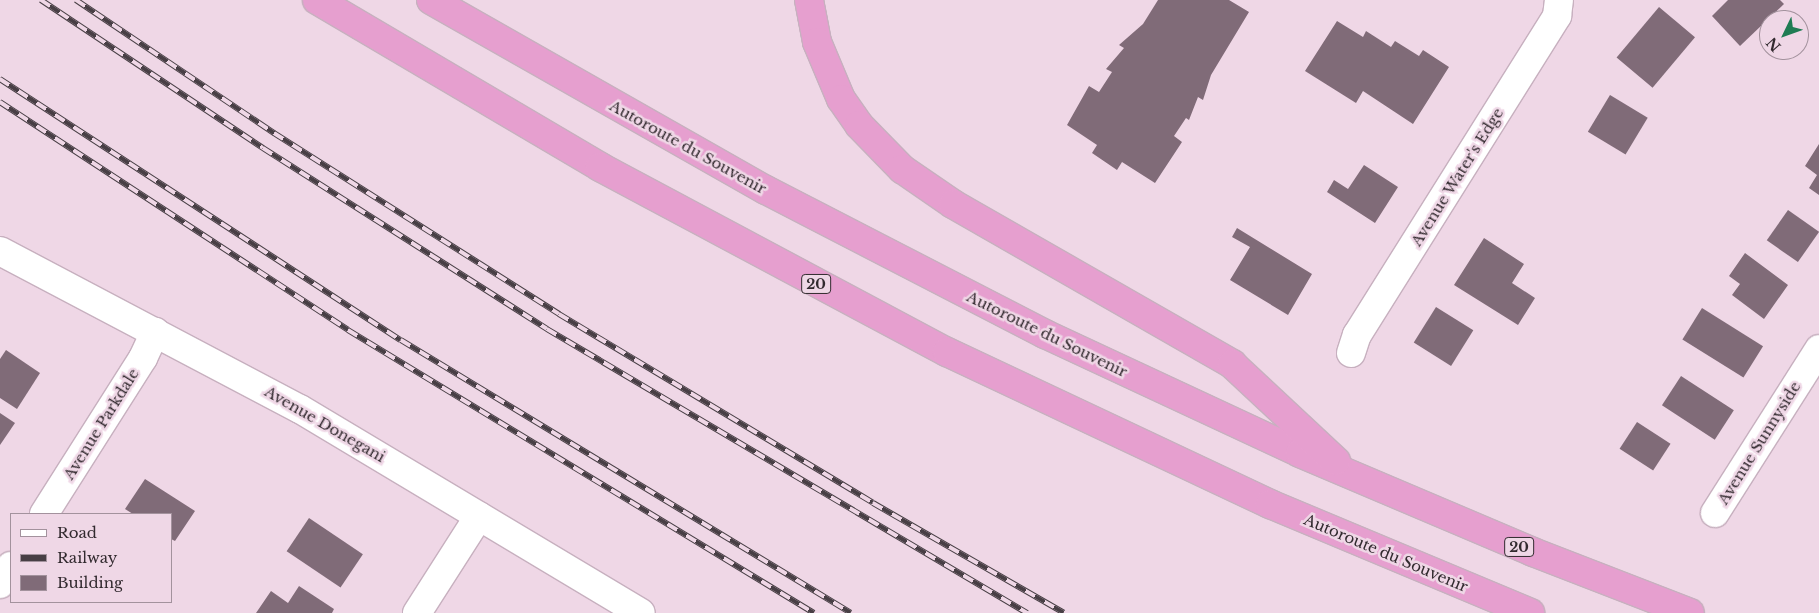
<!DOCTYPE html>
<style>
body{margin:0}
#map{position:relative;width:1819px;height:613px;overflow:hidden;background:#efd7e6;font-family:"Libre Baskerville",serif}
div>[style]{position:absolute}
.building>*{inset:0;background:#806b78;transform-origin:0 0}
.roads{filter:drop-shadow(1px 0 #c7b0bf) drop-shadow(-1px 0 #c7b0bf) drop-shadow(0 1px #c7b0bf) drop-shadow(0 -1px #c7b0bf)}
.minor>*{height:28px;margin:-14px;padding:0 14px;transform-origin:14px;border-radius:14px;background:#fff}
.highway>*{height:28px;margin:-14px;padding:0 14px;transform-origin:14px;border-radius:14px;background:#e69fcf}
.rail>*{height:5.5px;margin-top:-2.75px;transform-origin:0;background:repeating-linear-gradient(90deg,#efd7e6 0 11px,#483f45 0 22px);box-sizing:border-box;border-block:1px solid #483f45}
span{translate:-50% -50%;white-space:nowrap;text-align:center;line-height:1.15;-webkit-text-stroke:5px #efd7e6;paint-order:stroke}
.shield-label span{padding:1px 4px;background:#efd7e6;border:1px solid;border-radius:4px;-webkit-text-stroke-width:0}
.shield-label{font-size:14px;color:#322a2f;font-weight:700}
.street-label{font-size:15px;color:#322a2f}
.legend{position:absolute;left:10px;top:513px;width:162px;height:90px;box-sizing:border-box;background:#efd7e6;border:1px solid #a3929d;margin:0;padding:6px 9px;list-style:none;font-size:15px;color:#322a2f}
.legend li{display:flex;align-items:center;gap:10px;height:25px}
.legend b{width:25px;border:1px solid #a3929d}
.north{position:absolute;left:1759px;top:10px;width:50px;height:50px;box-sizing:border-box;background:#efd7e6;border:1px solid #a3929d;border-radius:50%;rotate:228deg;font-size:14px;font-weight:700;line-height:20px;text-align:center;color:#322a2f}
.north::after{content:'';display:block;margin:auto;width:18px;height:22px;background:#1f7c53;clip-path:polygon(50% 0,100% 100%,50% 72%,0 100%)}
</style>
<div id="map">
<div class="building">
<i style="clip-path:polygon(1158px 0,1229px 0,1249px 12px,1211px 75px,1203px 100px,1198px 97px,1189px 120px,1186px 118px,1174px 136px,1182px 142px,1155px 183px,1122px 162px,1117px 170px,1092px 153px,1097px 145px,1067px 125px,1089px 86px,1099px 92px,1112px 72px,1106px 69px,1124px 48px,1119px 45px,1143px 24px)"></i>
<i style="clip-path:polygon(1728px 0,1780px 0,1784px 4px,1740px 46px,1712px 16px)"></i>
<i style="left:1659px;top:7px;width:47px;height:66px;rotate:40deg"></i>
<i style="clip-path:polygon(1337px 21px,1363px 37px,1366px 31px,1391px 47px,1395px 41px,1419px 56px,1423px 50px,1449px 67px,1413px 124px,1363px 91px,1356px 103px,1305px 71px)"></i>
<i style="left:1610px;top:95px;width:44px;height:43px;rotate:31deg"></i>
<i style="clip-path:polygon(1819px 144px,1819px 195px,1809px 188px,1817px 175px,1805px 166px)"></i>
<i style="clip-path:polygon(1364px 165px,1398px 187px,1375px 223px,1327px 192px,1334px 180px,1348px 189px)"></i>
<i style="left:1788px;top:210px;width:38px;height:37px;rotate:35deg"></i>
<i style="clip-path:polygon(1237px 228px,1312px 274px,1288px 315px,1230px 280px,1250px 247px,1232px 237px)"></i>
<i style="clip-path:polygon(1484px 238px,1524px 264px,1512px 283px,1535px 298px,1518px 325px,1454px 285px)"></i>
<i style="clip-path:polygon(1745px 253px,1788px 285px,1764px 319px,1732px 295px,1740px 284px,1729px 276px)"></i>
<i style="left:1436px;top:307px;width:44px;height:42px;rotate:32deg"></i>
<i style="left:1702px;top:308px;width:72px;height:37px;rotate:32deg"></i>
<i style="clip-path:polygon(6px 350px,40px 373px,17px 409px,0 398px,0 359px)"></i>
<i style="left:1681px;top:376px;width:63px;height:35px;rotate:33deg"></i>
<i style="clip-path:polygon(0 413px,15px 423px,0 445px)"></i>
<i style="left:1637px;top:422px;width:40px;height:32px;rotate:33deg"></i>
<i style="clip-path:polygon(145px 479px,195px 511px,175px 541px,171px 539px,171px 514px,133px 514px,125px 509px)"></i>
<i style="left:309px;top:518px;width:65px;height:40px;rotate:34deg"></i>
<i style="clip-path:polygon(299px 586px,334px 609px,332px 613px,256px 613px,271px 591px,288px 603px)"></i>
</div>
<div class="roads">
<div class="minor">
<i style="left:0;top:251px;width:339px;rotate:27.8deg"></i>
<i style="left:300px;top:409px;width:397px;rotate:30.9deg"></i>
<i style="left:1351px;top:353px;width:19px;rotate:-72deg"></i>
<i style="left:1357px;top:335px;width:377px;rotate:-57.9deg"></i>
<i style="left:1557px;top:16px;width:16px;rotate:-83deg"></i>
<i style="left:1715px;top:513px;width:194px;rotate:-57.6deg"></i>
<i style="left:44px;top:514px;width:185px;rotate:-57.6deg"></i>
<i style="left:143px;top:358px;width:29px;rotate:-65deg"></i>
<i style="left:0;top:584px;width:21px;rotate:-59deg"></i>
<i style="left:417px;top:613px;width:115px;rotate:-57.4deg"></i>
</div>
<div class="highway">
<i style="left:317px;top:0;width:329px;rotate:30.5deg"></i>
<i style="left:600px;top:167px;width:393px;rotate:28.1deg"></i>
<i style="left:947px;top:352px;width:357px;rotate:25.2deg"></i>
<i style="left:1270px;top:504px;width:282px;rotate:22.7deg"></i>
<i style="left:431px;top:0;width:385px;rotate:29.6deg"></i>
<i style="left:766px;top:190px;width:314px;rotate:27.3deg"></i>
<i style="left:1045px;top:334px;width:281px;rotate:25deg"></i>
<i style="left:1300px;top:453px;width:253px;rotate:23deg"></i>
<i style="left:1533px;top:552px;width:168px;rotate:21.2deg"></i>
<i style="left:809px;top:0;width:43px;rotate:79.2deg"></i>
<i style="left:817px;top:42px;width:62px;rotate:67.2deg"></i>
<i style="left:841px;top:99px;width:32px;rotate:55deg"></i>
<i style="left:859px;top:125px;width:62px;rotate:45.7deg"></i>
<i style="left:902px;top:169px;width:62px;rotate:34.5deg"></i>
<i style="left:953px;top:204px;width:322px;rotate:29.8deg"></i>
<i style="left:1232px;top:364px;width:142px;rotate:43deg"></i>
</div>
</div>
<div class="rail">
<i style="left:41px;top:0;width:267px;rotate:33.7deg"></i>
<i style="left:263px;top:148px;width:337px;rotate:32.5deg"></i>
<i style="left:547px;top:329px;width:558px;rotate:30.61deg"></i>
<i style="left:76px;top:0;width:239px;rotate:33.9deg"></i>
<i style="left:274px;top:133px;width:338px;rotate:32.4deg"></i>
<i style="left:559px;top:314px;width:366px;rotate:31deg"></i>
<i style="left:873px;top:503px;width:220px;rotate:29.9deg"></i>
<i style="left:0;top:79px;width:478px;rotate:33.1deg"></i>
<i style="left:401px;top:340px;width:526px;rotate:31.24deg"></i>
<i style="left:0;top:102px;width:416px;rotate:33.2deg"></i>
<i style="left:348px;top:330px;width:545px;rotate:31.27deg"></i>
</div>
<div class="shield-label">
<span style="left:816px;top:284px">20</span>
<span style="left:1519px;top:547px">20</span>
</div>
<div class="street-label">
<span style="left:688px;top:147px;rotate:29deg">Autoroute du Souvenir</span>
<span style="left:1457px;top:177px;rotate:-58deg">Avenue Water's Edge</span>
<span style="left:1047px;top:334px;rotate:26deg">Autoroute du Souvenir</span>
<span style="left:101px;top:424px;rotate:-58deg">Avenue Parkdale</span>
<span style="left:325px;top:424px;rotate:30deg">Avenue Donegani</span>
<span style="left:1759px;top:443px;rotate:-58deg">Avenue Sunnyside</span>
<span style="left:1386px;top:553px;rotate:23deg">Autoroute du Souvenir</span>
</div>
<ul class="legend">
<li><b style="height:6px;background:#fff"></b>Road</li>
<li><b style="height:6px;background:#483f45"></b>Railway</li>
<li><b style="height:14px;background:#806b78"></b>Building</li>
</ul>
<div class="north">N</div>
</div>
